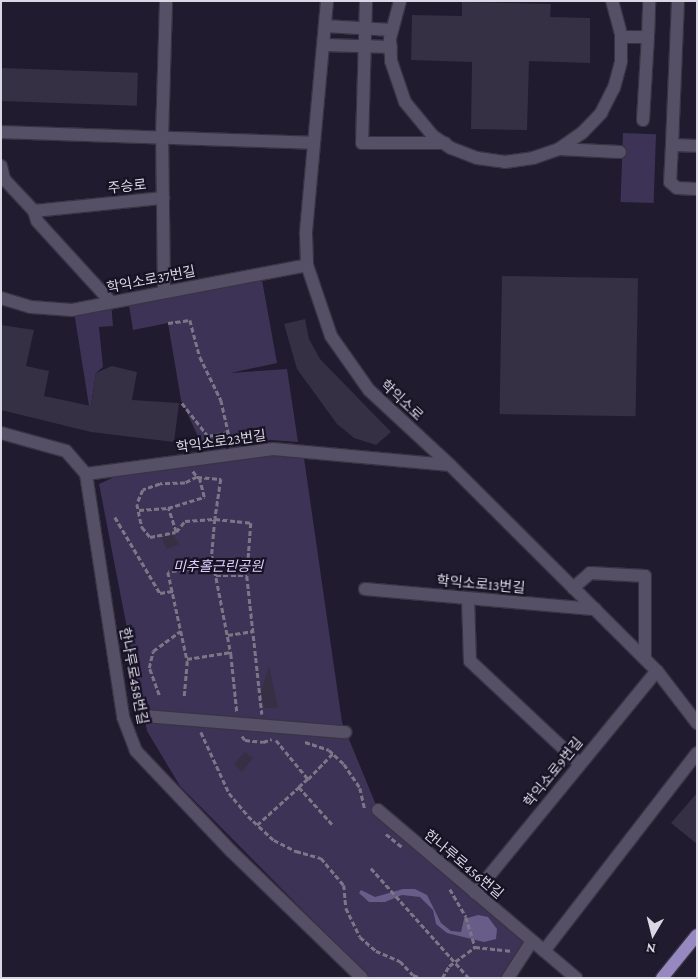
<!DOCTYPE html>
<meta charset="utf-8">
<style>
body{margin:0}
#map{position:relative;width:698px;height:979px;overflow:hidden;background:#201b2e;font-family:"Crimson Pro","Noto Sans KR",serif}
div>[style]{position:absolute}
.green>*{inset:0;background:#3d3357;transform-origin:0 0}
.water>*{inset:0;background:#685c89}
.building>*{inset:0;background:#353043;transform-origin:0 0}
.path>*{height:2.5px;margin-top:-1.25px;transform-origin:0;background:repeating-linear-gradient(90deg,#7b7787 0 5px,transparent 0 7.5px)}
.roads{filter:drop-shadow(1px 0 #383443) drop-shadow(-1px 0 #383443) drop-shadow(0 1px #383443) drop-shadow(0 -1px #383443)}
.minor>*{height:12px;margin:-6px;padding:0 6px;transform-origin:6px;border-radius:6px;background:#565066}
.major>*{height:12px;margin:-6px;padding:0 6px;transform-origin:6px;border-radius:6px;background:#9788c1}
span{translate:-50% -50%;white-space:nowrap;text-align:center;line-height:1.15;-webkit-text-stroke:4.5px #171224;paint-order:stroke}
.street-label{font-size:14px;color:#dbd8e5}
.park-label{font-size:14px;color:#ddd2fe;font-style:italic}
.frame{position:absolute;inset:0;border:2px solid #dbd8e5;pointer-events:none}
.north{position:absolute;left:628px;top:909px;width:50px;height:50px;-webkit-text-stroke:4px #171224;paint-order:stroke;rotate:188deg;font-size:14px;font-weight:700;line-height:20px;text-align:center;color:#dbd8e5}
.north::after{content:'';display:block;margin:auto;width:18px;height:22px;background:#dbd8e5;clip-path:polygon(50% 0,100% 100%,50% 72%,0 100%)}
</style>
<div id="map">
<div class="green">
<i style="left:623px;top:133px;width:33px;height:69px;rotate:2deg"></i>
<i style="clip-path:polygon(262px 280px,277px 363px,230px 373px,287px 369px,298px 442px,244px 438px,202px 445px,181px 400px,168px 323px,133px 330px,128px 299px)"></i>
<i style="clip-path:polygon(111px 302px,113px 326px,99px 327px,103px 367px,96px 373px,90px 412px,74px 312px)"></i>
<i style="clip-path:polygon(269px 455px,304px 458px,342px 722px,378px 810px,532px 941px,505px 978px,370px 978px,180px 786px,147px 731px,99px 484px,130px 470px)"></i>
</div>
<div class="water">
<i style="clip-path:polygon(403px 889px,415px 889px,427px 895px,441px 923px,451px 931px,461px 932px,464px 919px,478px 915px,488px 917px,497px 929px,496px 939px,484px 942px,447px 933px,436px 924px,433px 910px,420px 897px,402px 895px,385px 902px,369px 902px,359px 893px,361px 890px,375px 897px)"></i>
</div>
<div class="building">
<i style="clip-path:polygon(462px 2px,551px 4px,550px 17px,590px 18px,590px 63px,529px 61px,527px 130px,471px 129px,472px 62px,411px 60px,412px 15px,462px 16px)"></i>
<i style="left:1px;top:68px;width:137px;height:33px;rotate:2deg"></i>
<i style="left:502px;top:276px;width:136px;height:138px;rotate:1deg"></i>
<i style="clip-path:polygon(305px 319px,309px 339px,320px 359px,391px 432px,376px 445px,354px 438px,337px 424px,297px 369px,284px 324px)"></i>
<i style="clip-path:polygon(1px 325px,34px 330px,26px 366px,49px 371px,44px 396px,91px 406px,96px 373px,112px 366px,137px 372px,132px 400px,179px 403px,174px 442px,91px 432px,1px 410px)"></i>
<i style="clip-path:polygon(173px 534px,179px 544px,167px 549px,161px 538px)"></i>
<i style="clip-path:polygon(269px 666px,278px 708px,264px 708px,261px 691px)"></i>
<i style="clip-path:polygon(245px 752px,253px 758px,242px 772px,234px 764px)"></i>
<i style="clip-path:polygon(697px 793px,697px 844px,671px 823px)"></i>
</div>
<div class="path">
<i style="left:168px;top:323px;width:22px;rotate:-8deg"></i>
<i style="left:190px;top:320px;width:38px;rotate:75deg"></i>
<i style="left:200px;top:357px;width:48px;rotate:64deg"></i>
<i style="left:221px;top:400px;width:45px;rotate:77.2deg"></i>
<i style="left:182px;top:403px;width:42px;rotate:51.8deg"></i>
<i style="left:208px;top:436px;width:21px;rotate:-11deg"></i>
<i style="left:193px;top:471px;width:7px;rotate:56deg"></i>
<i style="left:197px;top:477px;width:24px;rotate:5deg"></i>
<i style="left:221px;top:479px;width:40px;rotate:98.5deg"></i>
<i style="left:215px;top:519px;width:36px;rotate:6deg"></i>
<i style="left:251px;top:523px;width:53px;rotate:94.3deg"></i>
<i style="left:247px;top:576px;width:139px;rotate:83.8deg"></i>
<i style="left:197px;top:477px;width:13px;rotate:153deg"></i>
<i style="left:185px;top:483px;width:25px;rotate:178deg"></i>
<i style="left:160px;top:484px;width:18px;rotate:161deg"></i>
<i style="left:143px;top:490px;width:15px;rotate:113deg"></i>
<i style="left:137px;top:504px;width:24px;rotate:78deg"></i>
<i style="left:142px;top:527px;width:13px;rotate:51deg"></i>
<i style="left:150px;top:537px;width:26px;rotate:-11deg"></i>
<i style="left:176px;top:532px;width:25px;rotate:-108deg"></i>
<i style="left:168px;top:508px;width:38px;rotate:-17deg"></i>
<i style="left:204px;top:497px;width:21px;rotate:-104deg"></i>
<i style="left:139px;top:510px;width:29px;rotate:-4deg"></i>
<i style="left:115px;top:517px;width:88px;rotate:59.4deg"></i>
<i style="left:160px;top:593px;width:13px;rotate:-9deg"></i>
<i style="left:176px;top:532px;width:14px;rotate:-51deg"></i>
<i style="left:185px;top:521px;width:30px;rotate:-4deg"></i>
<i style="left:215px;top:519px;width:37px;rotate:95deg"></i>
<i style="left:212px;top:556px;width:100px;rotate:79deg"></i>
<i style="left:231px;top:654px;width:58px;rotate:84.1deg"></i>
<i style="left:214px;top:566px;width:46px;rotate:172.6deg"></i>
<i style="left:168px;top:572px;width:89px;rotate:77.7deg"></i>
<i style="left:187px;top:659px;width:45px;rotate:-9deg"></i>
<i style="left:216px;top:576px;width:31px"></i>
<i style="left:228px;top:635px;width:26px;rotate:-9deg"></i>
<i style="left:159px;top:695px;width:29px;rotate:-110deg"></i>
<i style="left:149px;top:668px;width:17px;rotate:-77deg"></i>
<i style="left:153px;top:651px;width:34px;rotate:-36deg"></i>
<i style="left:184px;top:696px;width:37px;rotate:-85deg"></i>
<i style="left:201px;top:732px;width:67px;rotate:65.3deg"></i>
<i style="left:229px;top:793px;width:30px;rotate:50deg"></i>
<i style="left:248px;top:816px;width:35px;rotate:43deg"></i>
<i style="left:274px;top:840px;width:25px;rotate:27deg"></i>
<i style="left:296px;top:851px;width:26px;rotate:16deg"></i>
<i style="left:321px;top:858px;width:35px;rotate:50deg"></i>
<i style="left:344px;top:885px;width:23px;rotate:85deg"></i>
<i style="left:346px;top:908px;width:32px;rotate:64deg"></i>
<i style="left:360px;top:937px;width:21px;rotate:41deg"></i>
<i style="left:376px;top:951px;width:26px;rotate:23deg"></i>
<i style="left:400px;top:961px;width:19px;rotate:47deg"></i>
<i style="left:413px;top:975px;width:9px;rotate:21deg"></i>
<i style="left:242px;top:736px;width:5px;rotate:53deg"></i>
<i style="left:245px;top:740px;width:18px;rotate:6deg"></i>
<i style="left:263px;top:742px;width:9px;rotate:-18deg"></i>
<i style="left:276px;top:740px;width:50px;rotate:50.6deg"></i>
<i style="left:308px;top:779px;width:12px;rotate:138deg"></i>
<i style="left:299px;top:787px;width:50px;rotate:48.3deg"></i>
<i style="left:305px;top:742px;width:25px;rotate:18deg"></i>
<i style="left:329px;top:750px;width:21px;rotate:43deg"></i>
<i style="left:344px;top:764px;width:29px;rotate:56deg"></i>
<i style="left:360px;top:788px;width:22px;rotate:77deg"></i>
<i style="left:308px;top:779px;width:36px;rotate:-46deg"></i>
<i style="left:257px;top:825px;width:57px;rotate:-42.1deg"></i>
<i style="left:386px;top:834px;width:22px;rotate:39deg"></i>
<i style="left:371px;top:868px;width:147px;rotate:48.3deg"></i>
<i style="left:450px;top:889px;width:32px;rotate:60deg"></i>
<i style="left:466px;top:917px;width:31px;rotate:73deg"></i>
<i style="left:442px;top:978px;width:14px;rotate:-60deg"></i>
<i style="left:449px;top:966px;width:32px;rotate:-36deg"></i>
<i style="left:475px;top:947px;width:37px;rotate:6deg"></i>
</div>
<div class="roads">
<div class="minor">
<i style="left:327px;top:1px;width:234px;rotate:95.2deg"></i>
<i style="left:306px;top:234px;width:31px;rotate:88deg"></i>
<i style="left:307px;top:265px;width:75px;rotate:71.3deg"></i>
<i style="left:331px;top:336px;width:66px;rotate:54.9deg"></i>
<i style="left:369px;top:390px;width:110px;rotate:42.8deg"></i>
<i style="left:450px;top:465px;width:292px;rotate:44.9deg"></i>
<i style="left:657px;top:671px;width:66px;rotate:52.4deg"></i>
<i style="left:366px;top:1px;width:142px;rotate:91.6deg"></i>
<i style="left:362px;top:143px;width:83px"></i>
<i style="left:400px;top:1px;width:39px;rotate:105deg"></i>
<i style="left:390px;top:39px;width:22px;rotate:87deg"></i>
<i style="left:391px;top:61px;width:43px;rotate:71.1deg"></i>
<i style="left:405px;top:102px;width:44px;rotate:50.5deg"></i>
<i style="left:433px;top:136px;width:22px;rotate:34deg"></i>
<i style="left:451px;top:148px;width:28px;rotate:21deg"></i>
<i style="left:477px;top:158px;width:28px;rotate:8deg"></i>
<i style="left:505px;top:162px;width:28px;rotate:-8deg"></i>
<i style="left:533px;top:158px;width:28px;rotate:-19deg"></i>
<i style="left:559px;top:149px;width:28px;rotate:-35deg"></i>
<i style="left:582px;top:133px;width:28px;rotate:-46deg"></i>
<i style="left:601px;top:113px;width:28px;rotate:-63deg"></i>
<i style="left:614px;top:88px;width:28px;rotate:-75deg"></i>
<i style="left:621px;top:61px;width:27px;rotate:-90deg"></i>
<i style="left:621px;top:34px;width:34px;rotate:-105deg"></i>
<i style="left:678px;top:1px;width:144px;rotate:92.4deg"></i>
<i style="left:672px;top:145px;width:25px;rotate:2deg"></i>
<i style="left:325px;top:26px;width:67px;rotate:3.4deg"></i>
<i style="left:621px;top:37px;width:27px"></i>
<i style="left:648px;top:37px;width:36px;rotate:-88deg"></i>
<i style="left:324px;top:45px;width:67px;rotate:1.7deg"></i>
<i style="left:643px;top:120px;width:83px;rotate:-86.6deg"></i>
<i style="left:1px;top:132px;width:312px;rotate:2deg"></i>
<i style="left:672px;top:145px;width:37px;rotate:93deg"></i>
<i style="left:670px;top:182px;width:9px;rotate:41deg"></i>
<i style="left:677px;top:188px;width:20px;rotate:3deg"></i>
<i style="left:559px;top:149px;width:61px;rotate:2.8deg"></i>
<i style="left:1px;top:166px;width:13px;rotate:77deg"></i>
<i style="left:4px;top:179px;width:44px;rotate:46.8deg"></i>
<i style="left:34px;top:211px;width:130px;rotate:-5.8deg"></i>
<i style="left:34px;top:211px;width:10px;rotate:73deg"></i>
<i style="left:37px;top:221px;width:110px;rotate:47.6deg"></i>
<i style="left:164px;top:292px;width:155px;rotate:-90.7deg"></i>
<i style="left:162px;top:137px;width:136px;rotate:-88.3deg"></i>
<i style="left:1px;top:298px;width:31px;rotate:17deg"></i>
<i style="left:31px;top:307px;width:41px;rotate:4.2deg"></i>
<i style="left:72px;top:310px;width:239px;rotate:-10.8deg"></i>
<i style="left:1px;top:433px;width:67px;rotate:15.5deg"></i>
<i style="left:66px;top:451px;width:30px;rotate:49deg"></i>
<i style="left:86px;top:474px;width:246px;rotate:81.3deg"></i>
<i style="left:123px;top:717px;width:36px;rotate:69deg"></i>
<i style="left:136px;top:751px;width:138px;rotate:46.5deg"></i>
<i style="left:231px;top:851px;width:182px;rotate:44.1deg"></i>
<i style="left:86px;top:474px;width:189px;rotate:-7.6deg"></i>
<i style="left:273px;top:449px;width:178px;rotate:5.2deg"></i>
<i style="left:573px;top:588px;width:23px;rotate:-41deg"></i>
<i style="left:590px;top:573px;width:55px;rotate:3.1deg"></i>
<i style="left:645px;top:576px;width:83px;rotate:90deg"></i>
<i style="left:365px;top:589px;width:231px;rotate:5deg"></i>
<i style="left:468px;top:598px;width:63px;rotate:88.2deg"></i>
<i style="left:470px;top:661px;width:149px;rotate:43.1deg"></i>
<i style="left:144px;top:716px;width:202px;rotate:4.6deg"></i>
<i style="left:378px;top:810px;width:260px;rotate:40.3deg"></i>
<i style="left:475px;top:893px;width:287px;rotate:-50.7deg"></i>
<i style="left:544px;top:951px;width:250px;rotate:-52.3deg"></i>
<i style="left:508px;top:978px;width:44px;rotate:-57deg"></i>
</div>
<div class="major">
<i style="left:662px;top:978px;width:55px;rotate:-50.9deg"></i>
</div>
</div>
<div class="street-label">
<span style="left:127px;top:186px;rotate:-6deg">주승로</span>
<span style="left:151px;top:279px;rotate:-11deg">학익소로37번길</span>
<span style="left:402px;top:400px;rotate:43deg">학익소로</span>
<span style="left:221px;top:441px;rotate:-8deg">학익소로23번길</span>
<span style="left:481px;top:584px;rotate:5deg">학익소로13번길</span>
<span style="left:134px;top:676px;rotate:79deg">한나루로458번길</span>
<span style="left:553px;top:772px;rotate:-51deg">학익소로9번길</span>
<span style="left:464px;top:864px;rotate:40deg">한나루로456번길</span>
</div>
<div class="park-label">
<span style="left:218px;top:566px">미추홀근린공원</span>
</div>
<div class="frame"></div>
<div class="north">N</div>
</div>
